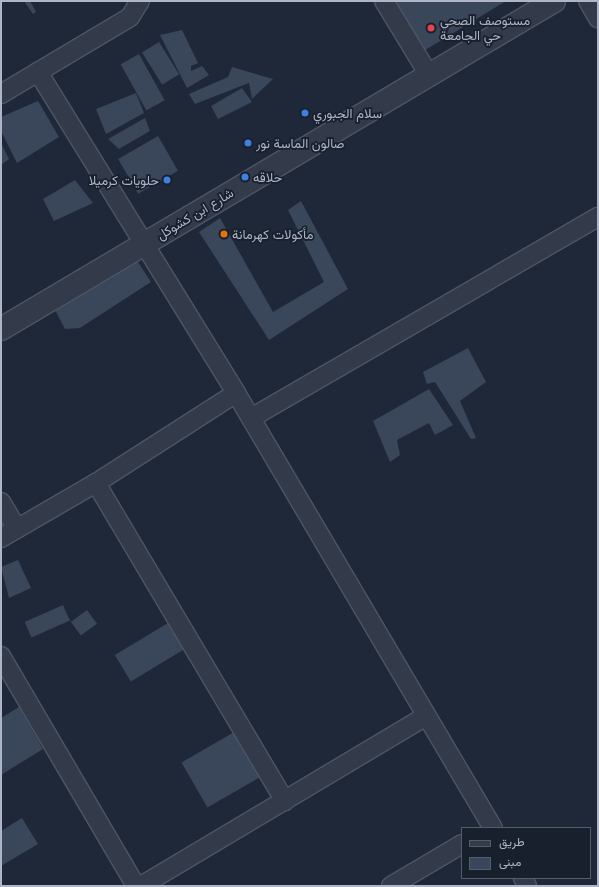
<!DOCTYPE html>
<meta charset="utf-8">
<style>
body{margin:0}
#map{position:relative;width:599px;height:887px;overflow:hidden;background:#1f2839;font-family:Inter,Vazirmatn,sans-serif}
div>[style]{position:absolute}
.building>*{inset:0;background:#3a4659;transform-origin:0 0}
.roads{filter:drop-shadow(1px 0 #4d5564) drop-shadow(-1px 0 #4d5564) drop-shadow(0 1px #4d5564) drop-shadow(0 -1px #4d5564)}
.minor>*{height:18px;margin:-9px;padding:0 9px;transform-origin:9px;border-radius:9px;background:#333a4a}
.tertiary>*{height:22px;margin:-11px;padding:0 11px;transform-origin:11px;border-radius:11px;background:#333a4a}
.dots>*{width:11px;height:11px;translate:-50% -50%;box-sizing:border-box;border:2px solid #18202e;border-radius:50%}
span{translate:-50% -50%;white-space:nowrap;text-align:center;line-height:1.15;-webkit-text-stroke:3.5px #18202e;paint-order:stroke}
.poi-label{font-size:13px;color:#adb5c6}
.left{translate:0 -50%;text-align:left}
.right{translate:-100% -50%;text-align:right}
.street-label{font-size:13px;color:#adb5c6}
.frame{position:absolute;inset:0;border:2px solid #adb5c6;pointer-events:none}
.legend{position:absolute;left:461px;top:827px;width:130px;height:52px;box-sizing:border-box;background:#18202e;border:1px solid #545c6b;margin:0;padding:5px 7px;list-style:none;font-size:12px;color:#adb5c6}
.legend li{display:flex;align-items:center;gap:8px;height:20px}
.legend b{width:20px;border:1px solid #545c6b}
</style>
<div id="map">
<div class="building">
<i style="clip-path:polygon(24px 1px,30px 1px,36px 12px,33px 14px)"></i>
<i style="clip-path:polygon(384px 1px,506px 1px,417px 55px)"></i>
<i style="clip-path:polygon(182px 30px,198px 63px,191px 66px,191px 71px,202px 66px,209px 75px,187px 88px,160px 35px)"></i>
<i style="left:159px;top:42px;width:38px;height:20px;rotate:58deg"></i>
<i style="left:139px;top:54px;width:53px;height:21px;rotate:61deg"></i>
<i style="clip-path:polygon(232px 67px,273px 79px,252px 99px,249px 83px,195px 104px,189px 94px,228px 77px)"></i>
<i style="clip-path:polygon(242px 88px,252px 102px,218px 119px,211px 106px)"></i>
<i style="clip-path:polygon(136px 93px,144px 113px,106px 134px,96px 109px)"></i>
<i style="clip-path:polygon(38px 101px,59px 137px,17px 163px,1px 131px,1px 117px)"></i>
<i style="clip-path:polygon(145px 118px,150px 131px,119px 149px,108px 139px)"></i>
<i style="left:158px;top:136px;width:40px;height:46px;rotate:60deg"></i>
<i style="clip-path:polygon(1px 143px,9px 159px,1px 165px)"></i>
<i style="clip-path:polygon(75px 180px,93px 203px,54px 221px,43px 199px)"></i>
<i style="clip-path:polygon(301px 201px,348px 289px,269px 340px,199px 232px,220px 218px,273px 312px,324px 282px,288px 210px)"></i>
<i style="clip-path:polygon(136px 259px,151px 282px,80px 328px,65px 329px,55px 310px)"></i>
<i style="clip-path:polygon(468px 348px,486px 382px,460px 401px,476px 438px,471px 439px,435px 382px,427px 384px,423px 372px)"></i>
<i style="clip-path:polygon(429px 389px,453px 425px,435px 435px,429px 423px,397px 440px,400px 455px,390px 462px,373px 421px)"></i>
<i style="clip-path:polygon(18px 560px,31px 588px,9px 598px,1px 567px)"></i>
<i style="left:63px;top:605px;width:17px;height:42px;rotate:66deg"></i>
<i style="left:87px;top:610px;width:17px;height:20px;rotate:54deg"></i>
<i style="left:168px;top:623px;width:31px;height:62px;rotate:59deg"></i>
<i style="clip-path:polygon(19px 707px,43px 749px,1px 775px,1px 718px)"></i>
<i style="left:236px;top:731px;width:52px;height:63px;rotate:60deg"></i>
<i style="clip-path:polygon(22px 818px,38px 844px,1px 866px,1px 831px)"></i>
</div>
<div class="roads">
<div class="minor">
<i style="left:384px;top:1px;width:87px;rotate:58.7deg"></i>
<i style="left:588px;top:1px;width:20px;rotate:60deg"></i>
<i style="left:38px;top:72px;width:377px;rotate:58.3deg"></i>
<i style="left:236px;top:393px;width:505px;rotate:59.43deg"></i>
<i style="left:1px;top:94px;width:150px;rotate:-30.8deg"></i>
<i style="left:130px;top:17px;width:19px;rotate:-58deg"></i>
<i style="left:251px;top:418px;width:401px;rotate:-30.1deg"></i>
<i style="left:96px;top:483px;width:370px;rotate:59.3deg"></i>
<i style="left:1px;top:502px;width:31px;rotate:59deg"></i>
<i style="left:1px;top:538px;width:110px;rotate:-30.1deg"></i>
<i style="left:96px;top:483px;width:166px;rotate:-32.7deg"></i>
<i style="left:1px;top:656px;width:267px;rotate:59.6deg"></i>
<i style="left:523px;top:878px;width:9px;rotate:63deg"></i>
<i style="left:141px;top:886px;width:332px;rotate:-30.8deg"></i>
<i style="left:391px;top:886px;width:82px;rotate:-30.6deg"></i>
</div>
<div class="tertiary">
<i style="left:1px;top:329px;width:643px;rotate:-30.67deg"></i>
</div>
</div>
<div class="dots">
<i style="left:431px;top:28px;background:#e0444e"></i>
<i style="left:305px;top:113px;background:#3f7fe0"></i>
<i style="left:248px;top:143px;background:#3f7fe0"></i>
<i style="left:245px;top:177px;background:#3f7fe0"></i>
<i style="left:167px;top:180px;background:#3f7fe0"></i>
<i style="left:224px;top:234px;background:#e8710a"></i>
</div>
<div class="poi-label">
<span class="left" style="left:440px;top:28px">مستوصف الصحي<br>حي الجامعة</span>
<span class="left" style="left:313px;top:113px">سلام الجبوري</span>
<span class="left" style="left:256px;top:143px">صالون الماسة نور</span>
<span class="left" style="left:253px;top:177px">حلاقه</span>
<span class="right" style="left:159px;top:180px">حلويات كرميلا</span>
<span class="left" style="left:232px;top:234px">مأكولات كهرمانة</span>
</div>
<div class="street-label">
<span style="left:195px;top:214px;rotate:-31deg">شارع ابن كشوكل</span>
</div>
<div class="frame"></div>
<ul class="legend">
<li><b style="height:5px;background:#333a4a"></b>طريق</li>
<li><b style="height:11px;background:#3a4659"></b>مبنى</li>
</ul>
</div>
